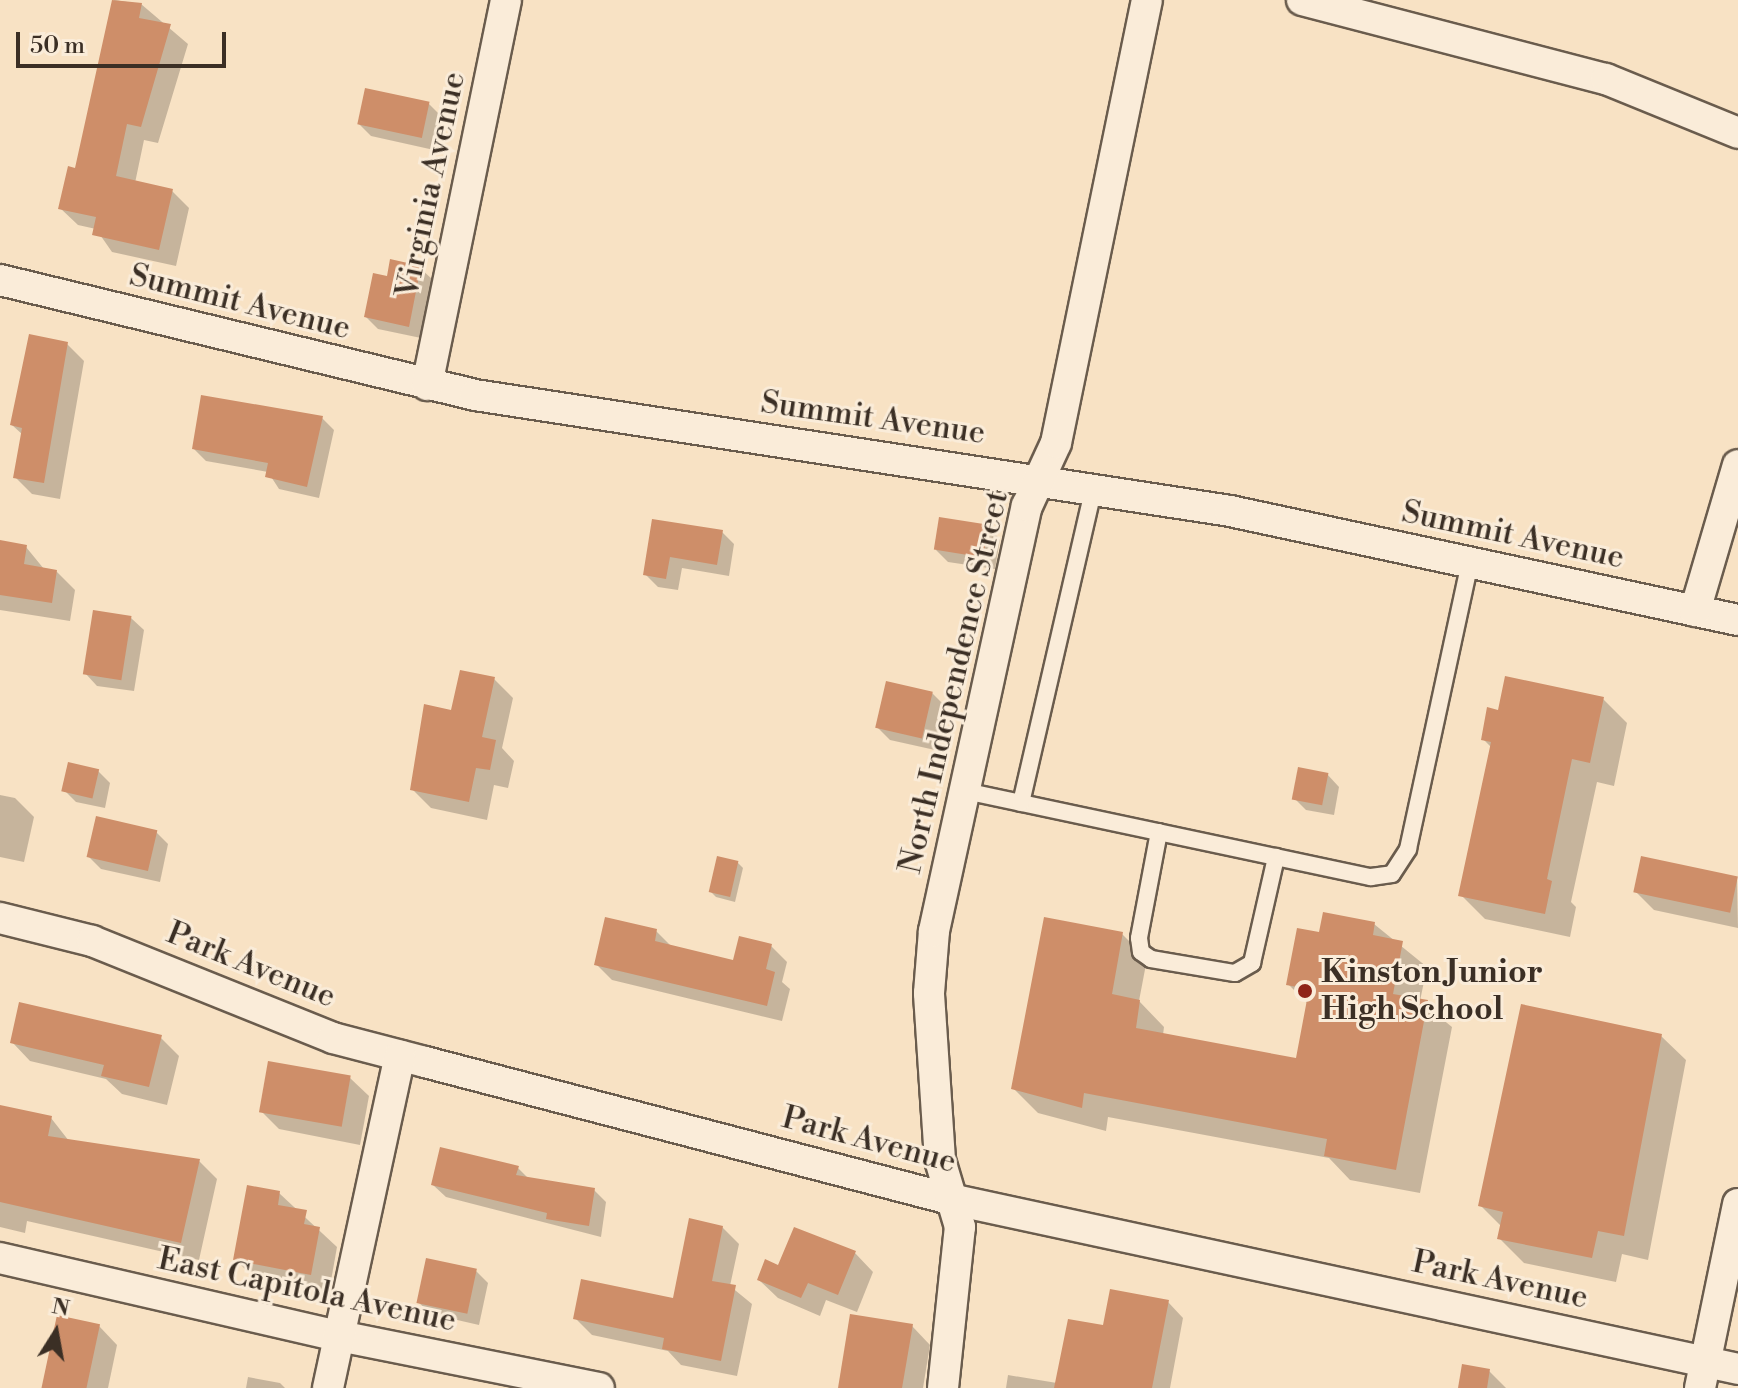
<!DOCTYPE html>
<style>
body{margin:0}
#map{position:relative;width:1738px;height:1388px;overflow:hidden;background:#f8e2c4;font-family:"Libre Bodoni",serif}
div>[style]{position:absolute}
.shadow>*{inset:0;background:#0003}
.building>*{inset:0;background:#ce8e69;transform-origin:0 0}
.roads{filter:drop-shadow(2px 0 #6a5c4d) drop-shadow(-2px 0 #6a5c4d) drop-shadow(0 2px #6a5c4d) drop-shadow(0 -2px #6a5c4d)}
.service>*{height:16px;margin:-8px;padding:0 8px;transform-origin:8px;border-radius:8px;background:#faecd9}
.minor>*{height:30px;margin:-15px;padding:0 15px;transform-origin:15px;border-radius:15px;background:#faecd9}
.dots>*{width:22px;height:22px;translate:-50% -50%;box-sizing:border-box;border:4px solid #faecd9;border-radius:50%}
span{translate:-50% -50%;white-space:nowrap;text-align:center;line-height:1.15;-webkit-text-stroke:6px #faecd9;paint-order:stroke}
.street-label{font-size:32px;color:#3b2f25}
.poi-label{font-size:32px;color:#3b2f25;font-weight:700}
.left{translate:0 -50%;text-align:left}
.north{position:absolute;left:16px;top:1292px;width:80px;height:80px;-webkit-text-stroke:6px #faecd9;paint-order:stroke;rotate:11deg;font-size:22px;font-weight:700;line-height:32px;text-align:center;color:#3b2f25}
.north::after{content:'';display:block;margin:auto;width:28px;height:36px;background:#3b2f25;clip-path:polygon(50% 0,100% 100%,50% 72%,0 100%)}
.scale{position:absolute;left:16px;top:32px;width:210px;height:36px;box-sizing:border-box;border:4px solid #3b2f25;border-top:0;padding-left:10px;font-size:24px;line-height:28px;white-space:nowrap;color:#3b2f25;-webkit-text-stroke:6px #faecd9;paint-order:stroke}
</style>
<div id="map">
<div class="shadow">
<i style="clip-path:polygon(114px 0,141px 4px,188px 44px,158px 143px,144px 140px,135px 183px,172px 191px,189px 208px,176px 266px,112px 252px,96px 229px,78px 225px,60px 208px,77px 170px)"></i>
<i style="clip-path:polygon(429px 104px,441px 116px,434px 150px,371px 136px,359px 124px)"></i>
<i style="clip-path:polygon(420px 268px,433px 280px,421px 338px,378px 329px,366px 317px,389px 278px)"></i>
<i style="clip-path:polygon(67px 344px,84px 361px,60px 499px,32px 494px,15px 477px,23px 435px,12px 425px)"></i>
<i style="clip-path:polygon(322px 418px,334px 430px,319px 498px,279px 489px,268px 472px,206px 461px,194px 449px)"></i>
<i style="clip-path:polygon(654px 521px,722px 532px,734px 544px,729px 576px,682px 568px,678px 590px,658px 587px,646px 575px)"></i>
<i style="clip-path:polygon(987px 527px,1000px 539px,995px 569px,948px 562px,936px 550px)"></i>
<i style="clip-path:polygon(0 542px,26px 547px,44px 569px,56px 571px,75px 590px,70px 621px,0 610px)"></i>
<i style="clip-path:polygon(131px 618px,144px 630px,134px 691px,97px 686px,85px 673px)"></i>
<i style="clip-path:polygon(494px 679px,513px 698px,502px 748px,514px 761px,508px 788px,494px 785px,487px 820px,431px 808px,412px 789px,453px 713px)"></i>
<i style="clip-path:polygon(932px 693px,945px 706px,935px 750px,890px 740px,878px 728px)"></i>
<i style="clip-path:polygon(1603px 699px,1627px 723px,1614px 786px,1597px 782px,1571px 902px,1576px 907px,1570px 937px,1485px 919px,1461px 895px,1492px 748px,1483px 739px,1500px 712px)"></i>
<i style="clip-path:polygon(98px 771px,110px 783px,105px 808px,76px 802px,64px 790px)"></i>
<i style="clip-path:polygon(1327px 774px,1339px 787px,1334px 815px,1306px 810px,1294px 798px)"></i>
<i style="clip-path:polygon(0 795px,15px 798px,34px 817px,24px 862px,0 857px)"></i>
<i style="clip-path:polygon(156px 832px,168px 844px,160px 882px,101px 869px,89px 857px)"></i>
<i style="clip-path:polygon(737px 862px,743px 868px,735px 902px,716px 897px,711px 892px)"></i>
<i style="clip-path:polygon(1737px 879px,1738px 928px,1654px 910px,1635px 891px)"></i>
<i style="clip-path:polygon(1374px 924px,1427px 967px,1420px 1001px,1452px 1027px,1420px 1193px,1350px 1180px,1329px 1158px,1108px 1117px,1106px 1131px,1038px 1113px,1013px 1088px,1122px 934px,1147px 959px,1139px 1001px,1164px 1027px,1163px 1035px,1298px 1061px,1308px 1004px,1288px 984px)"></i>
<i style="clip-path:polygon(656px 931px,673px 948px,735px 963px,771px 946px,787px 962px,782px 982px,790px 989px,782px 1021px,612px 980px,596px 964px)"></i>
<i style="clip-path:polygon(1661px 1036px,1686px 1060px,1648px 1260px,1622px 1254px,1616px 1282px,1524px 1263px,1499px 1238px,1502px 1227px,1481px 1206px)"></i>
<i style="clip-path:polygon(160px 1037px,179px 1056px,167px 1105px,122px 1094px,106px 1079px,30px 1061px,12px 1042px)"></i>
<i style="clip-path:polygon(350px 1078px,369px 1096px,360px 1145px,279px 1129px,261px 1111px)"></i>
<i style="clip-path:polygon(51px 1118px,69px 1141px,199px 1161px,217px 1179px,199px 1260px,27px 1221px,25px 1233px,0 1227px,0 1122px)"></i>
<i style="clip-path:polygon(518px 1168px,529px 1179px,594px 1190px,606px 1202px,601px 1237px,446px 1197px,433px 1185px)"></i>
<i style="clip-path:polygon(279px 1193px,337px 1247px,329px 1292px,254px 1278px,235px 1259px)"></i>
<i style="clip-path:polygon(722px 1227px,739px 1244px,730px 1286px,752px 1304px,737px 1376px,681px 1365px,668px 1351px,592px 1335px,575px 1318px,674px 1300px)"></i>
<i style="clip-path:polygon(855px 1253px,873px 1272px,857px 1312px,826px 1300px,820px 1316px,778px 1298px,759px 1280px,780px 1267px)"></i>
<i style="clip-path:polygon(476px 1271px,488px 1283px,479px 1325px,431px 1314px,418px 1302px)"></i>
<i style="clip-path:polygon(1168px 1302px,1183px 1318px,1170px 1388px,1006px 1388px,1008px 1375px,1057px 1383px,1104px 1328px)"></i>
<i style="clip-path:polygon(99px 1326px,117px 1345px,108px 1388px,43px 1388px)"></i>
<i style="clip-path:polygon(912px 1326px,930px 1345px,923px 1388px,840px 1388px)"></i>
<i style="clip-path:polygon(1489px 1371px,1506px 1388px,1460px 1388px)"></i>
<i style="clip-path:polygon(248px 1377px,280px 1383px,285px 1388px,246px 1388px)"></i>
</div>
<div class="building">
<i style="clip-path:polygon(112px 0,142px 3px,139px 18px,171px 24px,141px 127px,127px 124px,116px 176px,173px 189px,159px 250px,92px 235px,96px 217px,58px 209px,68px 166px,75px 168px)"></i>
<i style="left:365px;top:88px;width:66px;height:37px;rotate:12deg"></i>
<i style="clip-path:polygon(390px 259px,421px 266px,409px 327px,364px 317px,373px 273px,387px 276px)"></i>
<i style="clip-path:polygon(29px 334px,68px 342px,44px 483px,13px 478px,22px 428px,10px 425px)"></i>
<i style="clip-path:polygon(201px 395px,323px 416px,307px 487px,265px 477px,268px 463px,192px 449px)"></i>
<i style="left:939px;top:517px;width:50px;height:33px;rotate:9deg"></i>
<i style="clip-path:polygon(652px 519px,723px 530px,717px 565px,670px 557px,666px 579px,643px 575px)"></i>
<i style="clip-path:polygon(0 540px,27px 545px,24px 564px,57px 570px,52px 603px,0 595px)"></i>
<i style="left:93px;top:610px;width:39px;height:65px;rotate:9deg"></i>
<i style="clip-path:polygon(460px 670px,495px 677px,482px 737px,496px 740px,490px 770px,476px 768px,469px 802px,410px 790px,424px 704px,451px 710px)"></i>
<i style="clip-path:polygon(1505px 676px,1604px 697px,1590px 763px,1572px 759px,1547px 879px,1552px 881px,1545px 914px,1458px 896px,1491px 742px,1481px 740px,1487px 707px,1498px 710px)"></i>
<i style="left:886px;top:681px;width:48px;height:48px;rotate:13deg"></i>
<i style="left:68px;top:762px;width:32px;height:30px;rotate:13deg"></i>
<i style="left:1298px;top:767px;width:31px;height:33px;rotate:11deg"></i>
<i style="left:96px;top:816px;width:63px;height:42px;rotate:13deg"></i>
<i style="left:717px;top:856px;width:22px;height:37px;rotate:13deg"></i>
<i style="left:1641px;top:856px;width:99px;height:37px;rotate:12deg"></i>
<i style="clip-path:polygon(1323px 912px,1375px 922px,1373px 935px,1403px 941px,1393px 994px,1428px 1000px,1396px 1170px,1324px 1156px,1327px 1139px,1084px 1093px,1082px 1108px,1011px 1089px,1044px 917px,1123px 932px,1112px 994px,1140px 1000px,1136px 1028px,1296px 1058px,1309px 989px,1286px 985px,1297px 928px,1319px 932px)"></i>
<i style="clip-path:polygon(605px 917px,657px 929px,655px 941px,733px 960px,739px 936px,772px 944px,766px 969px,775px 972px,767px 1006px,594px 965px)"></i>
<i style="clip-path:polygon(19px 1002px,162px 1035px,149px 1087px,101px 1076px,104px 1065px,10px 1043px)"></i>
<i style="clip-path:polygon(1521px 1004px,1662px 1034px,1624px 1236px,1598px 1231px,1592px 1258px,1497px 1239px,1503px 1212px,1478px 1206px)"></i>
<i style="left:268px;top:1061px;width:84px;height:52px;rotate:10deg"></i>
<i style="clip-path:polygon(0 1105px,52px 1116px,48px 1136px,200px 1159px,181px 1243px,0 1202px)"></i>
<i style="clip-path:polygon(440px 1147px,519px 1166px,516px 1175px,595px 1188px,589px 1226px,546px 1219px,547px 1213px,431px 1185px)"></i>
<i style="clip-path:polygon(247px 1185px,280px 1191px,278px 1205px,307px 1210px,304px 1224px,320px 1227px,311px 1275px,233px 1260px)"></i>
<i style="clip-path:polygon(689px 1218px,723px 1226px,712px 1281px,736px 1285px,721px 1361px,662px 1349px,664px 1338px,573px 1319px,581px 1279px,673px 1298px)"></i>
<i style="clip-path:polygon(794px 1227px,856px 1251px,838px 1295px,808px 1283px,801px 1298px,757px 1280px,765px 1259px,778px 1265px)"></i>
<i style="left:426px;top:1258px;width:52px;height:46px;rotate:12deg"></i>
<i style="clip-path:polygon(1110px 1289px,1169px 1300px,1152px 1388px,1054px 1388px,1068px 1319px,1103px 1325px)"></i>
<i style="clip-path:polygon(850px 1314px,913px 1324px,902px 1388px,838px 1388px)"></i>
<i style="left:57px;top:1315px;width:44px;height:75px;rotate:12deg"></i>
<i style="clip-path:polygon(1462px 1364px,1490px 1369px,1487px 1388px,1458px 1388px)"></i>
</div>
<div class="roads">
<div class="service">
<i style="left:965px;top:791px;width:415px;rotate:12deg"></i>
<i style="left:1371px;top:877px;width:21px;rotate:-8deg"></i>
<i style="left:1392px;top:874px;width:30px;rotate:-57deg"></i>
<i style="left:1408px;top:849px;width:293px;rotate:-77.8deg"></i>
<i style="left:1021px;top:803px;width:323px;rotate:-77deg"></i>
<i style="left:1159px;top:832px;width:108px;rotate:100.7deg"></i>
<i style="left:1139px;top:938px;width:14px;rotate:82deg"></i>
<i style="left:1141px;top:952px;width:12px;rotate:35deg"></i>
<i style="left:1151px;top:959px;width:85px;rotate:9.5deg"></i>
<i style="left:1235px;top:973px;width:20px;rotate:-30deg"></i>
<i style="left:1252px;top:963px;width:109px;rotate:-77.2deg"></i>
</div>
<div class="minor">
<i style="left:1302px;top:0;width:314px;rotate:14.6deg"></i>
<i style="left:1606px;top:79px;width:143px;rotate:22.2deg"></i>
<i style="left:0;top:280px;width:489px;rotate:13.6deg"></i>
<i style="left:475px;top:395px;width:764px;rotate:8.73deg"></i>
<i style="left:1230px;top:511px;width:520px;rotate:12.11deg"></i>
<i style="left:427px;top:385px;width:393px;rotate:-78.4deg"></i>
<i style="left:1695px;top:611px;width:152px;rotate:-73.6deg"></i>
<i style="left:0;top:918px;width:95px;rotate:14deg"></i>
<i style="left:92px;top:941px;width:260px;rotate:21.9deg"></i>
<i style="left:333px;top:1038px;width:95px;rotate:14.6deg"></i>
<i style="left:425px;top:1062px;width:543px;rotate:14.63deg"></i>
<i style="left:950px;top:1199px;width:806px;rotate:12.17deg"></i>
<i style="left:0;top:1258px;width:348px;rotate:13deg"></i>
<i style="left:339px;top:1336px;width:265px;rotate:11.3deg"></i>
<i style="left:328px;top:1388px;width:340px;rotate:-77.8deg"></i>
<i style="left:943px;top:1388px;width:162px;rotate:-84deg"></i>
<i style="left:960px;top:1227px;width:70px;rotate:-106.6deg"></i>
<i style="left:940px;top:1160px;width:167px;rotate:-93.8deg"></i>
<i style="left:929px;top:993px;width:62px;rotate:-85.4deg"></i>
<i style="left:934px;top:931px;width:435px;rotate:-77.7deg"></i>
<i style="left:1027px;top:506px;width:69px;rotate:-65.3deg"></i>
<i style="left:1056px;top:443px;width:452px;rotate:-78.4deg"></i>
<i style="left:1700px;top:1388px;width:188px;rotate:-78.3deg"></i>
</div>
</div>
<div class="dots">
<i style="left:1305px;top:991px;background:#8f2418"></i>
</div>
<div class="street-label">
<span style="left:431px;top:185px;rotate:-78deg">Virginia Avenue</span>
<span style="left:240px;top:302px;rotate:14deg">Summit Avenue</span>
<span style="left:873px;top:418px;rotate:8deg">Summit Avenue</span>
<span style="left:1513px;top:535px;rotate:12deg">Summit Avenue</span>
<span style="left:954px;top:682px;rotate:-77deg">North Independence Street</span>
<span style="left:251px;top:965px;rotate:22deg">Park Avenue</span>
<span style="left:869px;top:1140px;rotate:15deg">Park Avenue</span>
<span style="left:1500px;top:1280px;rotate:12deg">Park Avenue</span>
<span style="left:307px;top:1290px;rotate:12deg">East Capitola Avenue</span>
</div>
<div class="poi-label">
<span class="left" style="left:1321px;top:991px">Kinston Junior<br>High School</span>
</div>
<div class="north">N</div>
<div class="scale">50 m</div>
</div>
